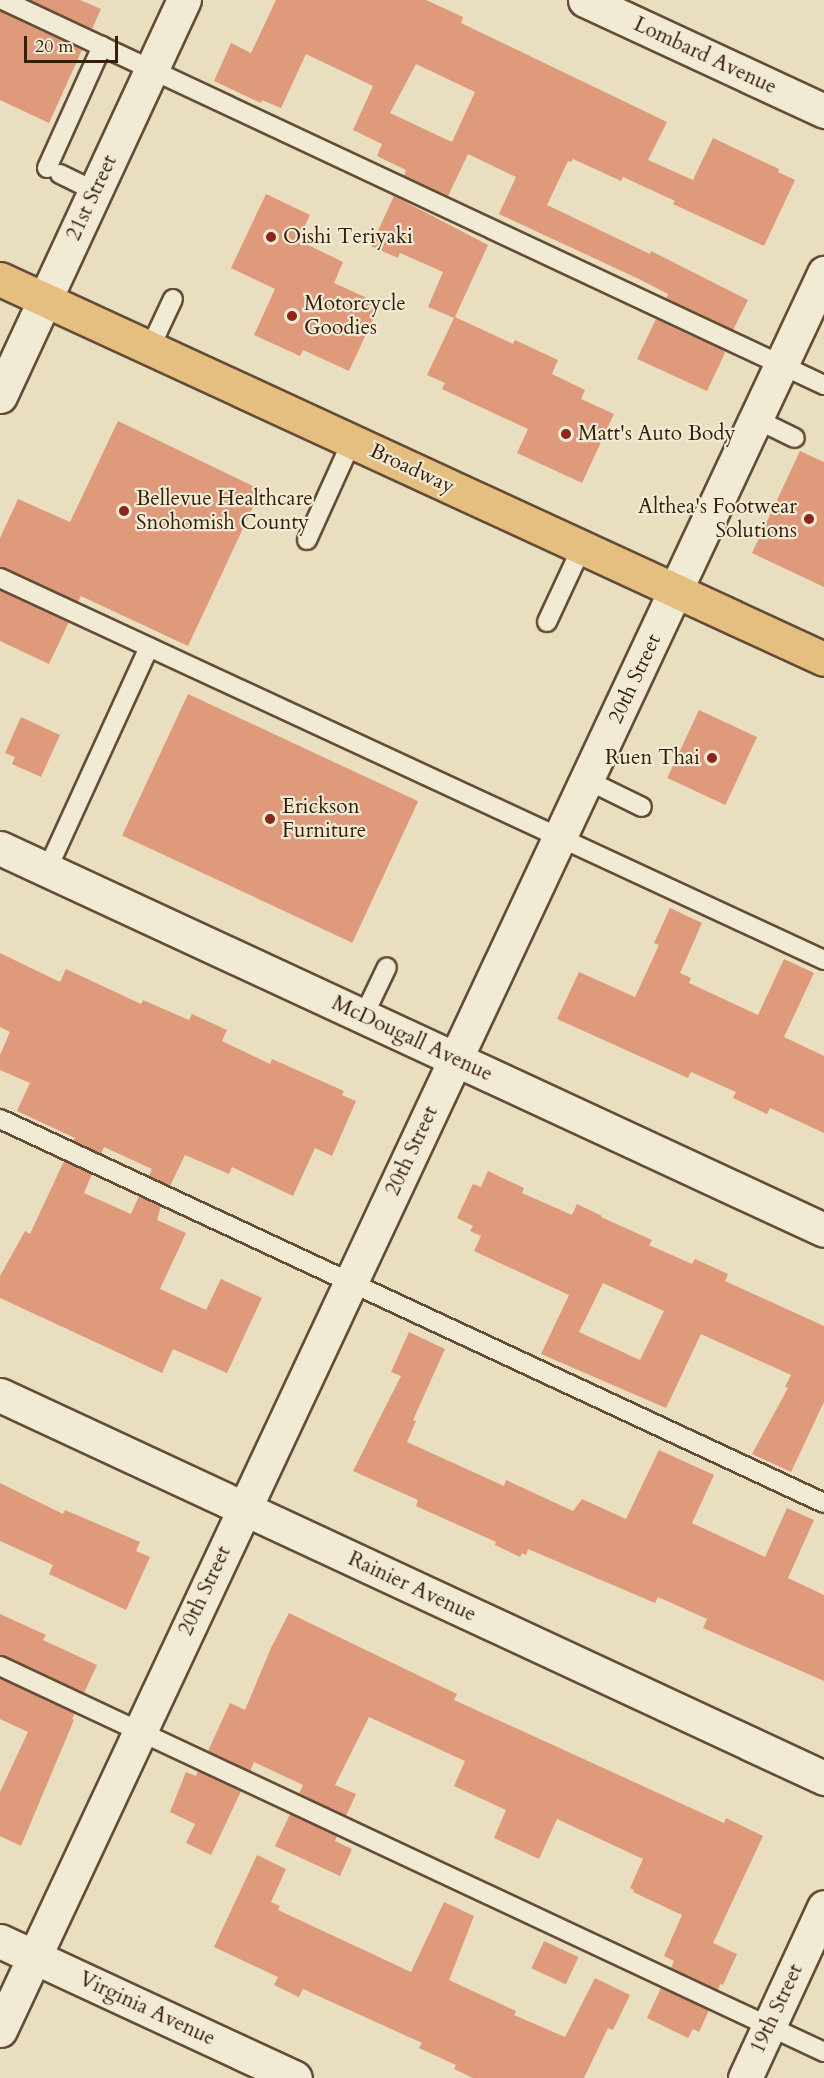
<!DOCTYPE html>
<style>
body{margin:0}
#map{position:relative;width:824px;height:2078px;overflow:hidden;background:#e9debf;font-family:Cardo,serif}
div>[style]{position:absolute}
.building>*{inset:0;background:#df9a7b;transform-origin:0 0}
.roads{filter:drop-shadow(2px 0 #644c35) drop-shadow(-2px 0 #644c35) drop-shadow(0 2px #644c35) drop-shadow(0 -2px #644c35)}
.service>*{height:18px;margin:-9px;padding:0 9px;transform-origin:9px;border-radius:9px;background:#f1ead5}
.minor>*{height:33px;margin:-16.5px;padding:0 16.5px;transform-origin:16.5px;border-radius:16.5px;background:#f1ead5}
.tertiary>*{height:33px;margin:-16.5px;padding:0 16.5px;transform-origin:16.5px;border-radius:16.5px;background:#f1ead5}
.primary>*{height:33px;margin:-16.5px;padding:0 16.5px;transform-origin:16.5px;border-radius:16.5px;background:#e4bf80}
.dots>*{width:16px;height:16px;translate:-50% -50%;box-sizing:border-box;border:3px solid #f1ead5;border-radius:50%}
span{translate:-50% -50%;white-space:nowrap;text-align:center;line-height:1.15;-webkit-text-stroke:4.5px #f1ead5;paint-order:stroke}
.street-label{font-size:21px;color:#371c07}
.poi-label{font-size:21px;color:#371c07}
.left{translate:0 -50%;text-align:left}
.right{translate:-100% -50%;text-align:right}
.scale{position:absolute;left:24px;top:36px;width:94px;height:27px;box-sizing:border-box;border:3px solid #371c07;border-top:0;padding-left:8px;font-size:18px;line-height:21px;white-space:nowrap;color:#371c07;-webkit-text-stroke:4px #f1ead5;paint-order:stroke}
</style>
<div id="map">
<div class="building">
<i style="clip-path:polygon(29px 0,80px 0,101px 9px,92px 29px)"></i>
<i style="clip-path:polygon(evenodd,276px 0,426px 0,463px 17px,461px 23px,667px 122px,648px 160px,693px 180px,713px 138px,779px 169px,778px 172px,795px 180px,764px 246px,673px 204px,675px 201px,623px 177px,621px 181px,573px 159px,571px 162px,568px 161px,547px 205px,650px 254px,651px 251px,748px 300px,733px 330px,666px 299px,668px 294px,639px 279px,499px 214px,516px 177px,468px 154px,448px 196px,404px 176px,406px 170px,377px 156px,382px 144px,353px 130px,373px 86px,306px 54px,281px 108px,262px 100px,261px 103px,214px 81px,231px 43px,251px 53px,276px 0,416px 64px,475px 92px,452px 142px,390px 113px,416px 64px)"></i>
<i style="clip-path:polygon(0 11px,82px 50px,49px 123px,0 100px)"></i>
<i style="clip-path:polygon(266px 194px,310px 215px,298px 240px,343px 262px,334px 283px,380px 304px,349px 371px,303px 350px,300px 356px,254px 335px,275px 289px,231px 268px)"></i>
<i style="clip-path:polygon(394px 196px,488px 245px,455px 317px,513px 344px,515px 340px,558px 360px,552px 374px,585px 390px,581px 399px,614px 414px,582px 483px,517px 453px,528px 429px,442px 389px,445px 383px,427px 375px,454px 318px,428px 307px,443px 272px,400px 253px,398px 258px,371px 246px)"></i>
<i style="clip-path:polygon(656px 319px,723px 350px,725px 353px,707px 391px,637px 359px)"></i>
<i style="clip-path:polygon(118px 421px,261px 490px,188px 646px,81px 596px,78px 602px,0 567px,0 538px,18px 499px,70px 522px)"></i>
<i style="clip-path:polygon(800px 451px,824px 462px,824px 587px,752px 553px)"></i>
<i style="clip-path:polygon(0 590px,69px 622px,49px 664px,0 641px)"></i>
<i style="left:188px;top:694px;width:254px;height:156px;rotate:25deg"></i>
<i style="left:699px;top:710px;width:64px;height:75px;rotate:25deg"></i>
<i style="clip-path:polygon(21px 717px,60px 735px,41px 777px,12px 764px,15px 757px,5px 753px)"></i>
<i style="clip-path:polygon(670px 908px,702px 923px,680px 973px,691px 978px,689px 983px,758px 1015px,784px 959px,814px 973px,784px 1037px,824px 1056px,824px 1133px,770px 1108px,767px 1114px,733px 1098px,736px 1092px,691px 1072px,688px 1078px,557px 1019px,579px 972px,635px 997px,659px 945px,654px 943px)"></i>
<i style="clip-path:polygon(0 953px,60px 982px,66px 969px,141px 1004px,143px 1000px,189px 1020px,192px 1014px,227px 1030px,222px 1041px,270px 1064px,272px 1059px,344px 1091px,342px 1095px,356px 1101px,332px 1156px,315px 1148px,293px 1196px,232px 1167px,229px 1174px,185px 1155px,170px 1186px,149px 1176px,152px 1169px,104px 1147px,101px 1154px,73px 1141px,75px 1138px,17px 1111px,30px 1083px,0 1070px,0 1055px,10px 1032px,0 1027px)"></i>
<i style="clip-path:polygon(64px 1161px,92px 1174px,84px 1193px,131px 1214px,139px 1196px,161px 1206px,157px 1220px,186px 1233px,160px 1289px,206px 1310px,221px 1279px,262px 1298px,227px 1373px,173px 1349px,162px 1373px,0 1298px,0 1276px,25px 1231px,30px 1234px)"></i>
<i style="clip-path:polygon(evenodd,488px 1171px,524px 1188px,522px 1193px,572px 1215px,577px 1204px,602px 1216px,601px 1217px,652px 1240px,649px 1245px,692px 1264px,695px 1259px,728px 1274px,725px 1281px,824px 1326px,824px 1402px,791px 1472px,752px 1454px,788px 1388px,785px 1387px,791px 1375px,701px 1334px,666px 1408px,541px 1354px,569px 1295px,474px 1251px,481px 1236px,470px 1231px,473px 1226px,457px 1218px,473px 1184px,481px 1187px,488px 1171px,603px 1283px,664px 1311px,640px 1360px,579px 1332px,603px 1283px)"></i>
<i style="clip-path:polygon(409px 1332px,445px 1349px,413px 1420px,416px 1421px,407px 1442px,504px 1486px,506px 1480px,573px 1511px,582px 1499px,626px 1519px,659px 1450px,714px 1475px,692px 1523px,765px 1557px,787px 1508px,814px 1520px,788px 1578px,824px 1595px,824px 1681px,703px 1628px,707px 1619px,658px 1597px,655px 1603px,528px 1549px,526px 1555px,522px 1553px,520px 1557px,495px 1545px,496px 1542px,416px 1506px,418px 1500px,353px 1471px,401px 1376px,391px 1372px)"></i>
<i style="clip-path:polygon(0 1483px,63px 1514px,65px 1510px,140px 1542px,136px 1551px,150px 1557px,126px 1610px,49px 1574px,53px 1565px,0 1541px)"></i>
<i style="clip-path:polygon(289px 1613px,457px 1694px,454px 1700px,724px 1823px,726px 1818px,763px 1836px,713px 1943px,737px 1954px,723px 1985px,720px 1984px,718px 1990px,671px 1968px,674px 1961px,664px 1956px,682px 1915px,633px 1892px,634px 1890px,630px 1888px,643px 1859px,557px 1819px,539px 1859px,494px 1838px,506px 1810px,454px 1786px,465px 1761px,369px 1717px,335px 1785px,356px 1794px,346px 1816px,299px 1794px,303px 1785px,254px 1762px,250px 1771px,208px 1751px,230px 1703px,245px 1710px,271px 1648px)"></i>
<i style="clip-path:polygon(0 1614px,46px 1635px,43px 1640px,97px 1665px,84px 1693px,0 1655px)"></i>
<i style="clip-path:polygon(0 1678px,75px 1713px,72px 1719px,74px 1720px,21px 1846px,0 1836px,0 1792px,28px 1732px,0 1719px)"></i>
<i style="clip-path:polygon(198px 1771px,241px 1791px,211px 1855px,186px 1843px,195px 1824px,170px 1812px,186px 1772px,196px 1776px)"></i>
<i style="clip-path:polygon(290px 1814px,337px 1836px,335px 1841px,352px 1849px,340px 1876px,275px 1846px)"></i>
<i style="clip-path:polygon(257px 1855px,286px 1869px,271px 1902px,280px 1906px,278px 1910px,411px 1972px,444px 1902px,474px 1916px,449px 1980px,516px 2011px,514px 2015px,565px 2037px,595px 1978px,630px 1995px,613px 2030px,608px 2028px,584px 2078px,473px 2078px,454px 2069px,456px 2065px,419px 2048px,422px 2043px,303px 1989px,299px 1997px,274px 1985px,278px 1977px,214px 1947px)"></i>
<i style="left:544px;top:1941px;width:38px;height:30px;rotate:25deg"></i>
<i style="clip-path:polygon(661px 1988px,709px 2010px,699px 2032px,693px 2029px,688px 2038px,647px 2018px)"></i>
</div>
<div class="roads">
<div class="service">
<i style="left:3px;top:0;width:907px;rotate:25.12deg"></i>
<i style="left:47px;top:168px;width:134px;rotate:-65.7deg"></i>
<i style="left:60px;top:174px;width:39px;rotate:26deg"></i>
<i style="left:150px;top:348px;width:54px;rotate:-64.9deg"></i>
<i style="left:756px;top:419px;width:43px;rotate:26deg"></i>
<i style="left:307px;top:540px;width:109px;rotate:-65.6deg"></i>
<i style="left:0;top:578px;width:908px;rotate:24.87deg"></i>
<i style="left:547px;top:622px;width:83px;rotate:-65deg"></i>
<i style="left:587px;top:780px;width:61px;rotate:26.1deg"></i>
<i style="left:47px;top:870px;width:245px;rotate:-65.4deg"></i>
<i style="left:363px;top:1017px;width:55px;rotate:-64.4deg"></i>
<i style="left:0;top:1119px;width:909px;rotate:24.99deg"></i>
<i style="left:0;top:1666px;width:910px;rotate:25.1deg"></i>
</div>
<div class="minor">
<i style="left:585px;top:0;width:264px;rotate:24.9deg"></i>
<i style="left:0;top:396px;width:437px;rotate:-65.1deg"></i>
<i style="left:0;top:1395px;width:909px;rotate:24.93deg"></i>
<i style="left:0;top:1941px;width:325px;rotate:24.9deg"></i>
<i style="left:0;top:2030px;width:1941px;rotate:-64.87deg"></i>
</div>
<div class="tertiary">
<i style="left:0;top:848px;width:908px;rotate:24.87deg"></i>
<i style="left:745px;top:2078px;width:188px;rotate:-65.2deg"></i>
</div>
<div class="primary">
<i style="left:0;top:279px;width:907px;rotate:24.76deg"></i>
</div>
</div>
<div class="dots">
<i style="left:271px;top:237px;background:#8f2418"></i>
<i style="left:292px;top:316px;background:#8f2418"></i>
<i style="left:566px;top:434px;background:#8f2418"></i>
<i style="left:124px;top:511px;background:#8f2418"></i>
<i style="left:809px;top:519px;background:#8f2418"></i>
<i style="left:712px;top:758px;background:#8f2418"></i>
<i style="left:270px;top:819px;background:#8f2418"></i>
</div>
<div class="street-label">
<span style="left:705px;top:56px;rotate:25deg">Lombard Avenue</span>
<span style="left:92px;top:198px;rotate:-65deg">21st Street</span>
<span style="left:412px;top:469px;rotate:25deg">Broadway</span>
<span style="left:635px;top:679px;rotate:-65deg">20th Street</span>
<span style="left:412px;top:1039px;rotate:25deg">McDougall Avenue</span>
<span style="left:412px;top:1151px;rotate:-65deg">20th Street</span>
<span style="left:412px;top:1587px;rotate:25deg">Rainier Avenue</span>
<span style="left:205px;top:1591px;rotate:-65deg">20th Street</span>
<span style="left:147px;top:2009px;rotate:25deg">Virginia Avenue</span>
<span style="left:777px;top:2009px;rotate:-65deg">19th Street</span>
</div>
<div class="poi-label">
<span class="left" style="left:283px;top:237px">Oishi Teriyaki</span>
<span class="left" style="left:304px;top:316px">Motorcycle<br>Goodies</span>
<span class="left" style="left:578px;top:434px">Matt's Auto Body</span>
<span class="left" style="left:136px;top:511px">Bellevue Healthcare<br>Snohomish County</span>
<span class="right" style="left:797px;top:519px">Althea's Footwear<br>Solutions</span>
<span class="right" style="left:700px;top:758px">Ruen Thai</span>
<span class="left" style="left:282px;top:819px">Erickson<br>Furniture</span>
</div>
<div class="scale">20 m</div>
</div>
